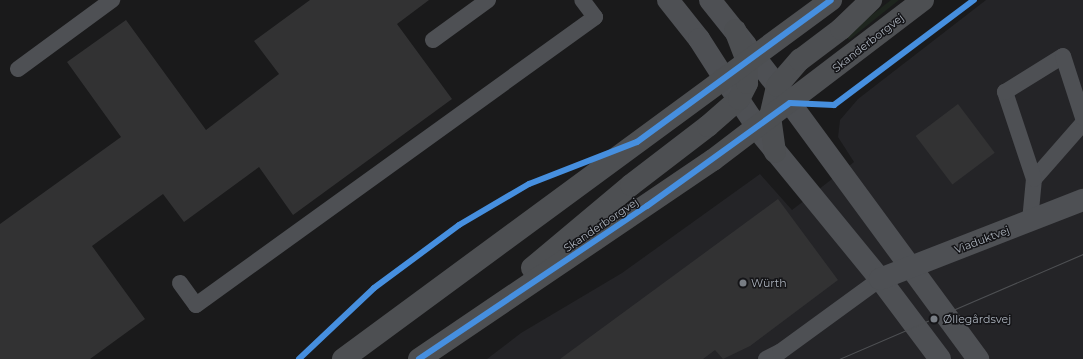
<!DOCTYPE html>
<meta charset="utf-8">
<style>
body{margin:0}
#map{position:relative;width:1083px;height:359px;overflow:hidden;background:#1a1a1b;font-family:Montserrat,sans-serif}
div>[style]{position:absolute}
.built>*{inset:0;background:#242427}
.green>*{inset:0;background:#1e251e}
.building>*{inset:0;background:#323233;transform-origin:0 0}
.service>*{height:16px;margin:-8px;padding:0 8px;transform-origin:8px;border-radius:8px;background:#4e5054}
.minor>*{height:22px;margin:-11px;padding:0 11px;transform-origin:11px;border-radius:11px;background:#4e5054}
.tertiary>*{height:22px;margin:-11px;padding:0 11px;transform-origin:11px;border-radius:11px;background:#4e5054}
.secondary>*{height:22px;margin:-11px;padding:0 11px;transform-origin:11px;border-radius:11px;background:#4d4f52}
.tram>*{height:1px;margin:-0.5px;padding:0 0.5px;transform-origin:0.5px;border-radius:0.5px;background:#4e5053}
.cycleway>*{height:6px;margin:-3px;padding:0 3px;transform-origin:3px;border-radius:3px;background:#468fdf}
.dots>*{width:11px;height:11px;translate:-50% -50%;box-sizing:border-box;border:2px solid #141417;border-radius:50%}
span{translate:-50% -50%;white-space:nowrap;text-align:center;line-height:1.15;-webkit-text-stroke:3px #141417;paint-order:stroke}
.street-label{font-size:11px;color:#abb2bc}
.poi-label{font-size:11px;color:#abb2bc}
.left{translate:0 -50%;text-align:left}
</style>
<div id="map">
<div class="built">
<i style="clip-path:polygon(986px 0,1083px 0,1083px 359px,487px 359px,521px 333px,622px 273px,760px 174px,792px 210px,854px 162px,838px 137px,840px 120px,858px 99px)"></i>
</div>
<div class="green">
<i style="clip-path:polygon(891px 0,899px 0,849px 40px,846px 35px)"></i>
</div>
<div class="building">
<i style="clip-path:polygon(310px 0,429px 0,397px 24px,452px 99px,293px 215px,259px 167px,184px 222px,163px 194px,92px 246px,145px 319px,90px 359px,0 359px,0 224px,121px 137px,67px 62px,126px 20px,206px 130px,279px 74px,254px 41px)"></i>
<i style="left:958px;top:104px;width:61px;height:53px;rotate:53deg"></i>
<i style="clip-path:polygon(778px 199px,838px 280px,750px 346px,723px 359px,715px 350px,703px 359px,560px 359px)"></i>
</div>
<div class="service">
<i style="left:433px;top:40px;width:68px;rotate:-36deg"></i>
<i style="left:18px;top:69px;width:117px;rotate:-36.3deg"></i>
<i style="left:1034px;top:179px;width:74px;rotate:-48.8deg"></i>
<i style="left:1030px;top:221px;width:42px;rotate:-84.6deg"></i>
<i style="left:1034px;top:179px;width:92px;rotate:-108.4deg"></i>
<i style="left:1005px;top:92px;width:68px;rotate:-31.8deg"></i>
<i style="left:1063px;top:56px;width:65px;rotate:72.1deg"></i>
<i style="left:180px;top:283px;width:27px;rotate:54deg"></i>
<i style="left:196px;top:305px;width:492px;rotate:-35.8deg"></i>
<i style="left:595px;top:17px;width:21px;rotate:-127deg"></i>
<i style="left:766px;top:359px;width:16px;rotate:-27deg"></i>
<i style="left:780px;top:352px;width:124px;rotate:-36.1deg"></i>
</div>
<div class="minor">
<i style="left:668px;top:0;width:50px;rotate:51.5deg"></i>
<i style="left:699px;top:39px;width:46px;rotate:57.3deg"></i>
<i style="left:710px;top:0;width:58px;rotate:51.3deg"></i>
<i style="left:790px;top:103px;width:318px;rotate:53.7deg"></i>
<i style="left:763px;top:136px;width:185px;rotate:50.7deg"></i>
<i style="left:880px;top:279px;width:100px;rotate:53.1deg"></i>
<i style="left:880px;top:279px;width:218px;rotate:-21.3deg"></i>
</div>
<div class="tertiary">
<i style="left:754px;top:56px;width:56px;rotate:52.3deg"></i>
<i style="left:724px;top:78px;width:59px;rotate:56deg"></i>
</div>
<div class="secondary">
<i style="left:775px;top:152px;width:35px;rotate:-98deg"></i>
<i style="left:770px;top:117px;width:32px;rotate:-77deg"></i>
<i style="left:777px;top:86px;width:35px;rotate:-49deg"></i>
<i style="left:800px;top:60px;width:51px;rotate:-37.1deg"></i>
<i style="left:841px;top:29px;width:42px;rotate:-44deg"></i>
<i style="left:532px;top:268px;width:129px;rotate:-40deg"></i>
<i style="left:631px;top:185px;width:97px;rotate:-37.5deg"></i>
<i style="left:708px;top:126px;width:41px;rotate:-41.1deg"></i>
<i style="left:739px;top:99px;width:18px;rotate:-63deg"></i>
<i style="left:747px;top:83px;width:22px;rotate:-90deg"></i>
<i style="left:747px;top:61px;width:33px;rotate:-111deg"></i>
<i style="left:343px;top:359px;width:606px;rotate:-36.34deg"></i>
<i style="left:419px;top:359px;width:355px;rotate:-34.1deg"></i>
<i style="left:713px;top:160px;width:264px;rotate:-37.3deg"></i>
</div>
<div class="tram">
<i style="left:839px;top:359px;width:266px;rotate:-23.3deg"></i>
</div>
<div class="cycleway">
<i style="left:299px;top:359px;width:103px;rotate:-43.4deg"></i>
<i style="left:374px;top:288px;width:106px;rotate:-36.5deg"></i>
<i style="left:459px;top:225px;width:81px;rotate:-30.4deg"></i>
<i style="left:529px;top:184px;width:116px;rotate:-21.3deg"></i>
<i style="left:637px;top:142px;width:240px;rotate:-36.2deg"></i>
<i style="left:419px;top:359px;width:275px;rotate:-33.9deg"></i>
<i style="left:647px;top:206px;width:176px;rotate:-35.8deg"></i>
<i style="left:790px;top:103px;width:44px;rotate:2.6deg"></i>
<i style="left:834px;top:105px;width:175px;rotate:-36.9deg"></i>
</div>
<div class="dots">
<i style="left:743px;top:283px;background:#787d84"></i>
<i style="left:934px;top:319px;background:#787d84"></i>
</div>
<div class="street-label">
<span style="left:868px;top:43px;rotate:-38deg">Skanderborgvej</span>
<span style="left:601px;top:225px;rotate:-34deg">Skanderborgvej</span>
<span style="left:982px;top:240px;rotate:-21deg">Viaduktvej</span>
</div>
<div class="poi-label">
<span class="left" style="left:751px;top:283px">Würth</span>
<span class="left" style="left:943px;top:319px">Øllegårdsvej</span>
</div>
</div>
